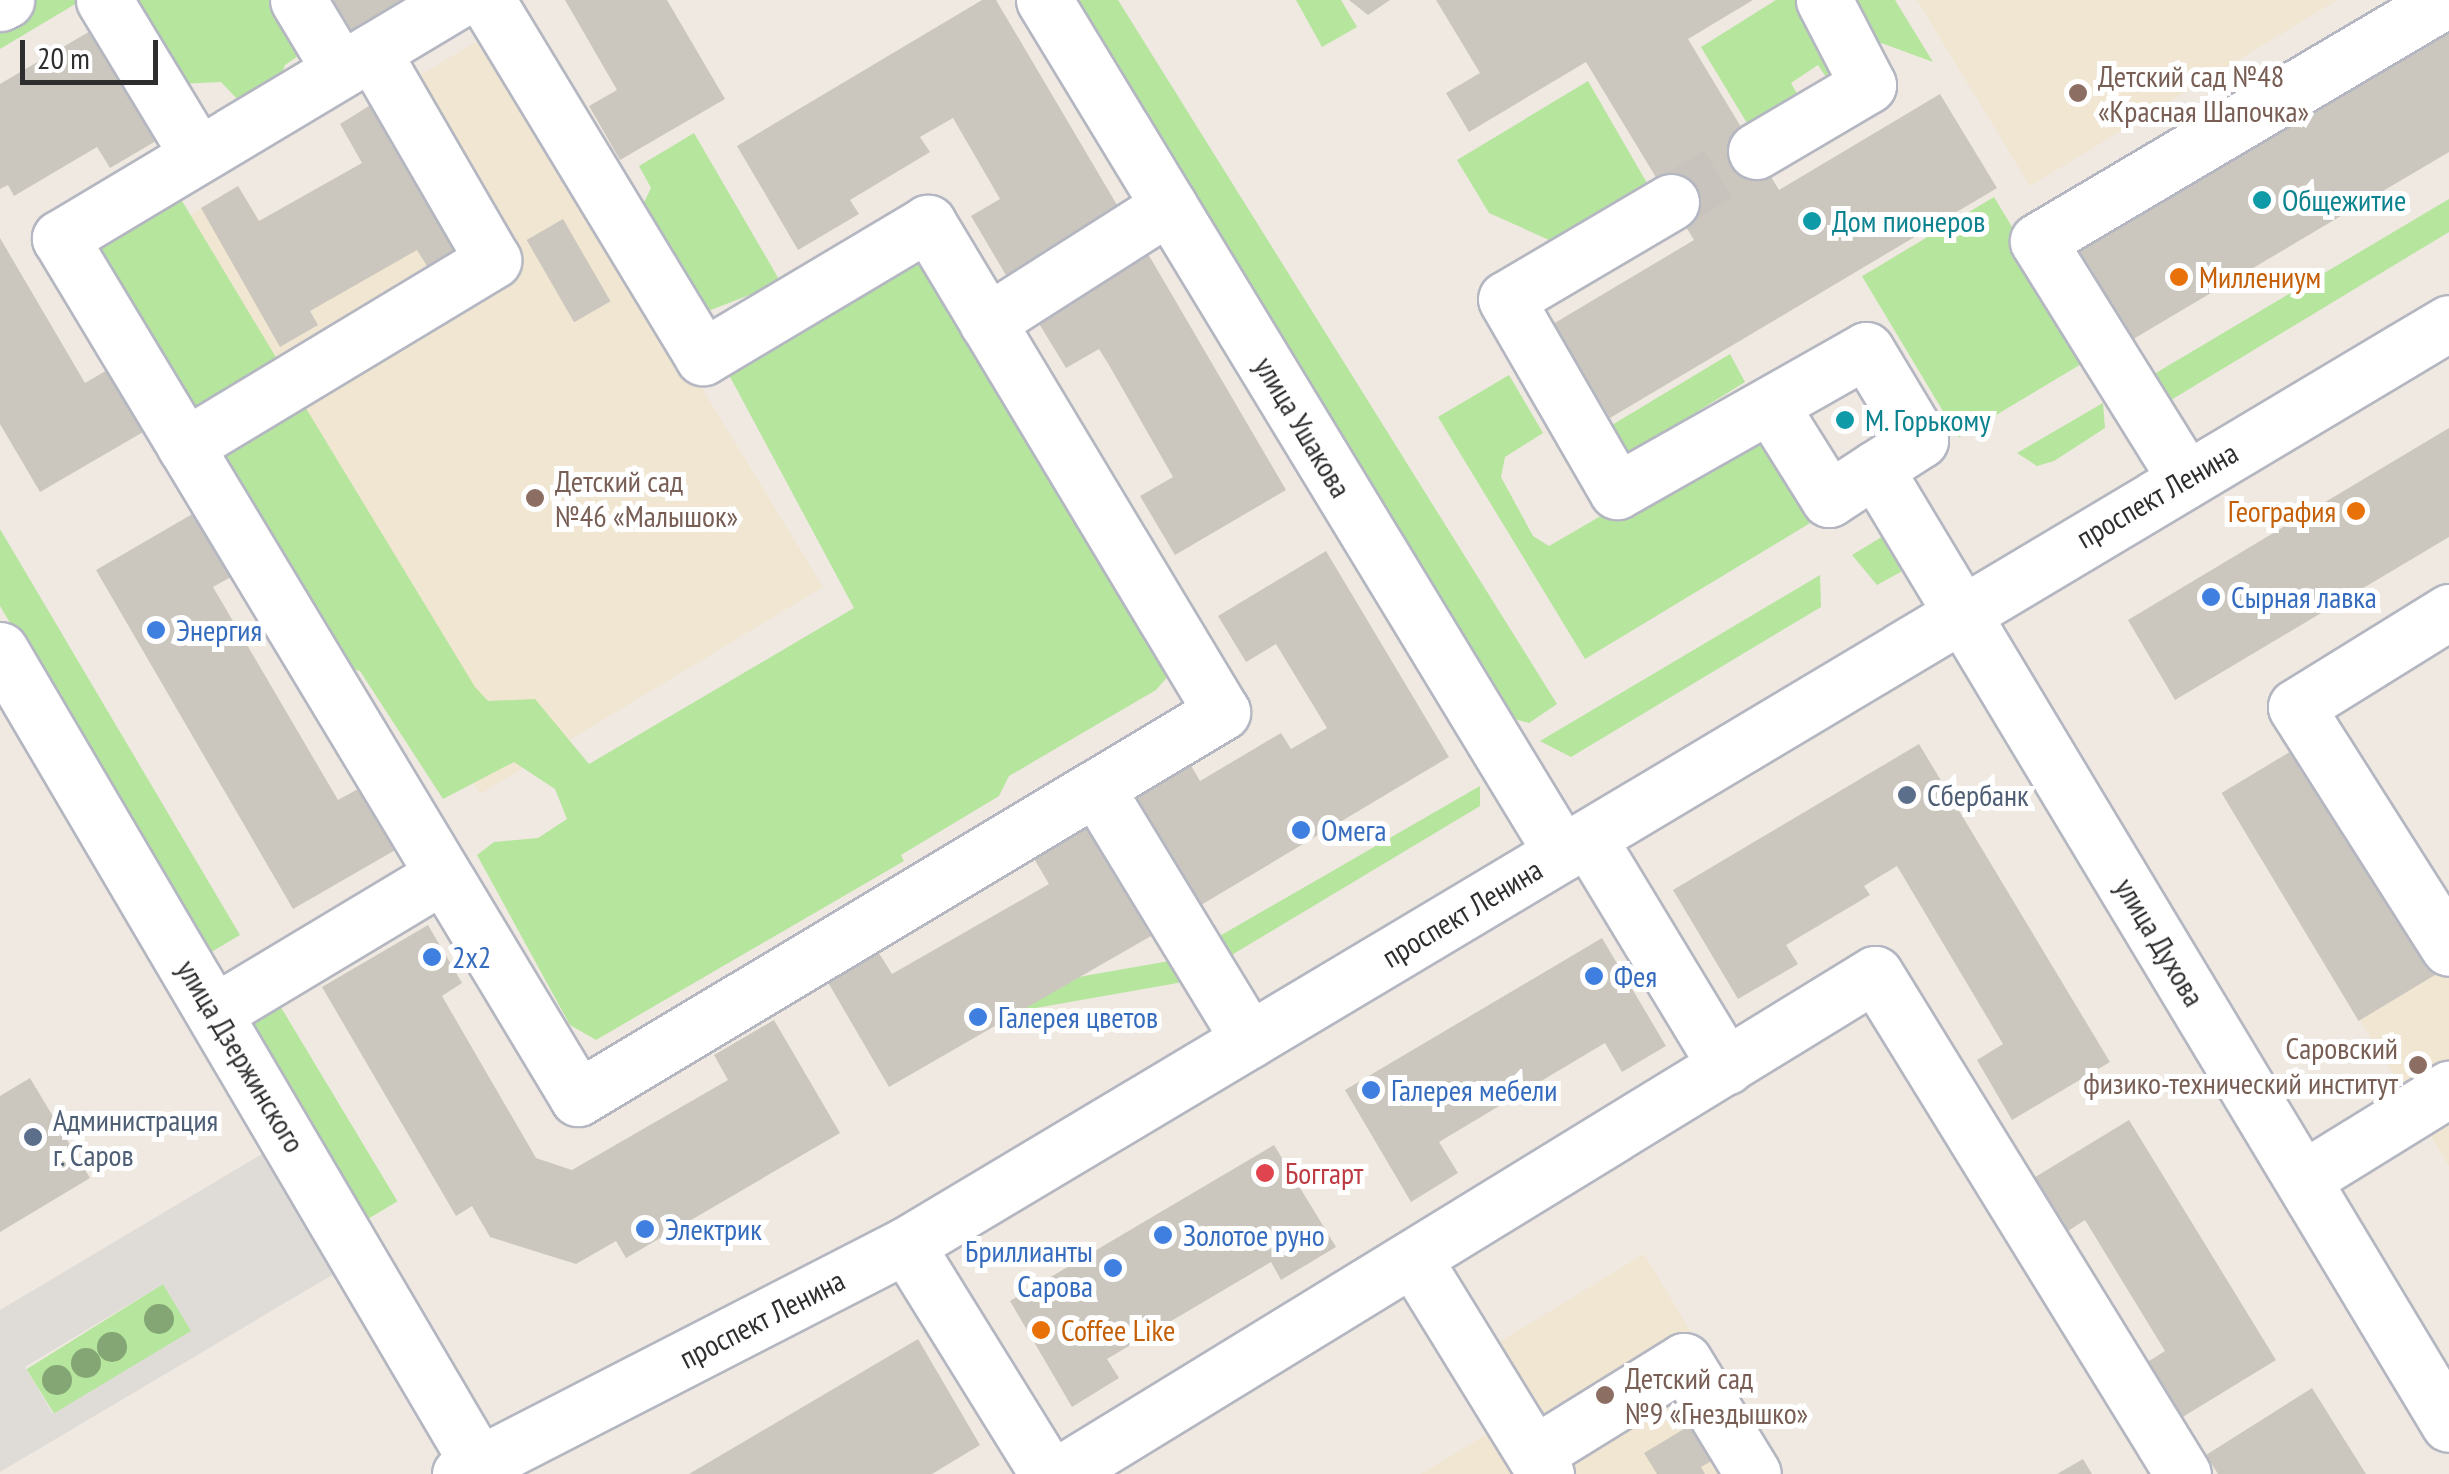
<!DOCTYPE html>
<meta charset="utf-8">
<style>
body{margin:0}
#map{position:relative;width:2449px;height:1474px;overflow:hidden;background:#efe9e1;font-family:"PT Sans Narrow",sans-serif}
div>[style]{position:absolute}
.education>*{inset:0;background:#f0e6d1}
.green>*{inset:0;background:#b6e59e;transform-origin:0 0}
.plaza>*{inset:0;background:#dfdcd8}
.building>*{inset:0;background:#cbc7bf;transform-origin:0 0}
.minor-tunnel>*{height:55px;margin-top:-27.5px;transform-origin:0;background:repeating-linear-gradient(90deg,#c8c4bd 0 55px,transparent 0 83px)}
.roads{filter:drop-shadow(2px 0 #b4b7c1) drop-shadow(-2px 0 #b4b7c1) drop-shadow(0 2px #b4b7c1) drop-shadow(0 -2px #b4b7c1)}
.minor>*{height:55px;margin:-27.5px;padding:0 27.5px;transform-origin:27.5px;border-radius:27.5px;background:#fff}
.trees>*{width:30px;height:30px;margin:-15px;border-radius:50%;background:#84a574}
.dots>*{width:28px;height:28px;translate:-50% -50%;box-sizing:border-box;border:5px solid #fff;border-radius:50%}
span{translate:-50% -50%;white-space:nowrap;text-align:center;line-height:1.15;-webkit-text-stroke:10px #fff;paint-order:stroke}
.education-label{font-size:30px;color:#785e54}
.left{translate:0 -50%;text-align:left}
.right{translate:-100% -50%;text-align:right}
.culture-label{font-size:30px;color:#0d838f}
.food-label{font-size:30px;color:#c56008}
.street-label{font-size:30px;color:#2e2e2e}
.shop-label{font-size:30px;color:#366cbe}
.service-label{font-size:30px;color:#4e5e75}
.health-label{font-size:30px;color:#be3a42}
.scale{position:absolute;left:20px;top:40px;width:138px;height:45px;box-sizing:border-box;border:5px solid #2e2e2e;border-top:0;padding-left:12px;font-size:30px;line-height:35px;white-space:nowrap;color:#2e2e2e;-webkit-text-stroke:8px #fff;paint-order:stroke}
</style>
<div id="map">
<div class="education">
<i style="clip-path:polygon(1917px 0,2337px 0,2030px 186px)"></i>
<i style="clip-path:polygon(487px 35px,823px 587px,480px 794px,144px 243px,238px 186px,260px 221px,362px 163px,340px 124px)"></i>
<i style="clip-path:polygon(2449px 966px,2449px 1166px,2360px 1020px)"></i>
<i style="clip-path:polygon(1644px 1254px,1777px 1474px,1421px 1474px,1500px 1426px,1463px 1364px)"></i>
</div>
<div class="green">
<i style="clip-path:polygon(30px 0,82px 0,0 49px,0 18px)"></i>
<i style="clip-path:polygon(123px 0,281px 0,310px 48px,285px 65px,278px 86px,240px 102px,221px 82px,178px 84px)"></i>
<i style="clip-path:polygon(1070px 0,1118px 0,1557px 704px,1529px 723px,1501px 715px)"></i>
<i style="clip-path:polygon(1296px 0,1341px 0,1357px 27px,1322px 47px)"></i>
<i style="clip-path:polygon(1776px 0,1802px 0,1831px 47px,1828px 80px,1818px 65px,1791px 83px,1799px 97px,1750px 128px,1701px 47px)"></i>
<i style="clip-path:polygon(1851px 0,1895px 0,1933px 62px,1876px 41px)"></i>
<i style="clip-path:polygon(1588px 81px,1651px 190px,1558px 244px,1489px 213px,1457px 160px)"></i>
<i style="clip-path:polygon(694px 133px,798px 312px,924px 250px,1169px 675px,1156px 690px,1009px 776px,999px 796px,901px 855px,904px 861px,596px 1040px,570px 1025px,477px 855px,494px 842px,538px 838px,567px 819px,555px 789px,514px 762px,443px 799px,360px 671px,344px 666px,214px 441px,290px 382px,475px 687px,488px 701px,535px 699px,589px 764px,854px 608px,728px 373px,780px 328px,757px 292px,698px 315px,636px 219px,651px 188px,639px 166px)"></i>
<i style="left:176px;top:191px;width:200px;height:97px;rotate:59deg"></i>
<i style="left:1994px;top:197px;width:188px;height:154px;rotate:59deg"></i>
<i style="clip-path:polygon(2449px 199px,2449px 232px,2171px 400px,2134px 386px)"></i>
<i style="clip-path:polygon(1541px 309px,1612px 425px,1730px 354px,1745px 382px,1621px 459px)"></i>
<i style="clip-path:polygon(1509px 375px,1543px 433px,1505px 457px,1501px 477px,1533px 536px,1549px 546px,1765px 421px,1820px 517px,1585px 659px,1438px 417px)"></i>
<i style="clip-path:polygon(2103px 403px,2105px 428px,2054px 461px,2037px 466px,2017px 453px)"></i>
<i style="clip-path:polygon(0 529px,240px 935px,208px 954px,0 606px)"></i>
<i style="clip-path:polygon(1890px 532px,1908px 568px,1877px 585px,1852px 555px)"></i>
<i style="clip-path:polygon(1820px 575px,1821px 607px,1571px 757px,1540px 741px)"></i>
<i style="clip-path:polygon(1480px 786px,1480px 806px,1220px 962px,1204px 945px)"></i>
<i style="left:1175px;top:960px;width:23px;height:322px;rotate:80deg"></i>
<i style="left:279px;top:1004px;width:230px;height:35px;rotate:59deg"></i>
<i style="left:163px;top:1284px;width:55px;height:161px;rotate:58deg"></i>
</div>
<div class="plaza">
<i style="clip-path:polygon(evenodd,272px 1148px,344px 1268px,0 1472px,0 1310px,272px 1148px,163px 1284px,191px 1331px,53px 1414px,25px 1367px,163px 1284px)"></i>
</div>
<div class="building">
<i style="clip-path:polygon(333px 0,409px 0,355px 36px)"></i>
<i style="clip-path:polygon(565px 0,667px 0,725px 99px,620px 160px,589px 106px,617px 90px)"></i>
<i style="clip-path:polygon(982px 0,996px 0,1120px 210px,1007px 277px,971px 216px,1000px 199px,953px 118px,920px 137px,930px 152px,850px 200px,859px 214px,798px 250px,737px 146px)"></i>
<i style="clip-path:polygon(1349px 0,1390px 0,1368px 15px)"></i>
<i style="clip-path:polygon(1436px 0,1753px 0,1688px 39px,1779px 190px,1940px 94px,1997px 188px,1610px 418px,1553px 324px,1694px 240px,1586px 62px,1469px 132px,1446px 93px,1480px 73px)"></i>
<i style="clip-path:polygon(97px 27px,161px 138px,110px 168px,97px 147px,14px 196px,8px 185px,0 189px,0 84px)"></i>
<i style="clip-path:polygon(2449px 27px,2449px 152px,2130px 341px,2075px 248px)"></i>
<i style="clip-path:polygon(382px 98px,465px 244px,427px 266px,417px 250px,310px 311px,318px 325px,280px 347px,201px 208px,238px 186px,259px 221px,362px 163px,340px 124px)"></i>
<i style="left:563px;top:219px;width:95px;height:42px;rotate:60deg"></i>
<i style="clip-path:polygon(0 238px,85px 383px,114px 366px,150px 428px,40px 492px,0 424px)"></i>
<i style="clip-path:polygon(1144px 247px,1286px 490px,1175px 555px,1140px 496px,1173px 477px,1109px 365px,1099px 349px,1066px 368px,1032px 312px)"></i>
<i style="clip-path:polygon(2449px 428px,2449px 537px,2175px 700px,2128px 620px)"></i>
<i style="clip-path:polygon(201px 509px,238px 573px,213px 587px,338px 800px,367px 784px,404px 845px,293px 909px,96px 570px)"></i>
<i style="clip-path:polygon(1326px 551px,1449px 757px,1201px 905px,1134px 795px,1189px 762px,1200px 781px,1281px 733px,1291px 749px,1327px 728px,1276px 644px,1246px 662px,1218px 616px)"></i>
<i style="clip-path:polygon(1919px 744px,2110px 1062px,2012px 1120px,1977px 1060px,2003px 1044px,1897px 866px,1864px 886px,1870px 895px,1786px 945px,1798px 964px,1738px 999px,1673px 890px)"></i>
<i style="left:2303px;top:744px;width:266px;height:95px;rotate:59deg"></i>
<i style="clip-path:polygon(1087px 825px,1151px 936px,889px 1087px,826px 979px,877px 950px,892px 974px,1049px 884px,1033px 857px)"></i>
<i style="clip-path:polygon(428px 925px,462px 983px,442px 996px,536px 1158px,572px 1170px,728px 1080px,714px 1055px,774px 1020px,840px 1133px,626px 1258px,616px 1241px,576px 1264px,490px 1237px,472px 1206px,456px 1216px,322px 987px)"></i>
<i style="clip-path:polygon(1602px 938px,1666px 1046px,1622px 1072px,1605px 1043px,1439px 1142px,1458px 1173px,1411px 1202px,1345px 1090px)"></i>
<i style="clip-path:polygon(30px 1078px,90px 1178px,0 1232px,0 1096px)"></i>
<i style="clip-path:polygon(2129px 1120px,2276px 1360px,2181px 1418px,2146px 1363px,2165px 1351px,2085px 1220px,2065px 1233px,2032px 1179px)"></i>
<i style="clip-path:polygon(1274px 1145px,1336px 1247px,1281px 1280px,1271px 1262px,1107px 1359px,1119px 1378px,1072px 1407px,1010px 1301px)"></i>
<i style="clip-path:polygon(918px 1339px,980px 1445px,932px 1474px,689px 1474px)"></i>
<i style="clip-path:polygon(2312px 1388px,2366px 1474px,2218px 1474px,2206px 1455px)"></i>
<i style="clip-path:polygon(1699px 1420px,1720px 1456px,1701px 1467px,1705px 1474px,1657px 1474px,1644px 1453px)"></i>
<i style="clip-path:polygon(2083px 1459px,2092px 1474px,2057px 1474px)"></i>
</div>
<div class="minor-tunnel">
<i style="left:1671px;top:202px;width:99px;rotate:-31deg"></i>
</div>
<div class="roads">
<div class="minor">
<i style="left:104px;top:0;width:181px;rotate:58.8deg"></i>
<i style="left:298px;top:0;width:82px;rotate:59deg"></i>
<i style="left:458px;top:0;width:464px;rotate:149.1deg"></i>
<i style="left:60px;top:238px;width:1004px;rotate:58.94deg"></i>
<i style="left:578px;top:1098px;width:751px;rotate:-30.94deg"></i>
<i style="left:1222px;top:712px;width:571px;rotate:-121.02deg"></i>
<i style="left:928px;top:223px;width:262px;rotate:149.2deg"></i>
<i style="left:703px;top:357px;width:417px;rotate:-121.2deg"></i>
<i style="left:1044px;top:0;width:998px;rotate:58.73deg"></i>
<i style="left:0;top:3px;width:7px;rotate:-27deg"></i>
<i style="left:1756px;top:151px;width:130px;rotate:-30.5deg"></i>
<i style="left:1868px;top:85px;width:96px;rotate:-117.4deg"></i>
<i style="left:1671px;top:202px;width:191px;rotate:149.5deg"></i>
<i style="left:1506px;top:299px;width:222px;rotate:60deg"></i>
<i style="left:1617px;top:491px;width:286px;rotate:-29.5deg"></i>
<i style="left:1866px;top:350px;width:105px;rotate:59deg"></i>
<i style="left:1920px;top:440px;width:54px;rotate:147.2deg"></i>
<i style="left:1875px;top:469px;width:1114px;rotate:58.99deg"></i>
<i style="left:987px;top:322px;width:216px;rotate:-32.5deg"></i>
<i style="left:1770px;top:405px;width:111px;rotate:57.9deg"></i>
<i style="left:1829px;top:499px;width:55px;rotate:-33.1deg"></i>
<i style="left:185px;top:446px;width:360px;rotate:-31.1deg"></i>
<i style="left:493px;top:260px;width:241px;rotate:-120.1deg"></i>
<i style="left:2186px;top:479px;width:280px;rotate:-121.9deg"></i>
<i style="left:2038px;top:241px;width:474px;rotate:-30.6deg"></i>
<i style="left:2449px;top:612px;width:180px;rotate:148.2deg"></i>
<i style="left:2296px;top:707px;width:285px;rotate:57.6deg"></i>
<i style="left:0;top:650px;width:943px;rotate:59.55deg"></i>
<i style="left:1096px;top:788px;width:295px;rotate:58.7deg"></i>
<i style="left:1588px;top:838px;width:267px;rotate:58.8deg"></i>
<i style="left:215px;top:1012px;width:266px;rotate:-31deg"></i>
<i style="left:2303px;top:1179px;width:172px;rotate:-31.7deg"></i>
<i style="left:906px;top:1245px;width:269px;rotate:58.2deg"></i>
<i style="left:1413px;top:1258px;width:254px;rotate:58.4deg"></i>
<i style="left:1534px;top:1454px;width:176px;rotate:-31.8deg"></i>
<i style="left:1684px;top:1361px;width:132px;rotate:58.6deg"></i>
<i style="left:460px;top:1474px;width:501px;rotate:-27.18deg"></i>
<i style="left:906px;top:1245px;width:1797px;rotate:-30.86deg"></i>
<i style="left:1060px;top:1474px;width:956px;rotate:-31.53deg"></i>
<i style="left:1875px;top:974px;width:587px;rotate:58.37deg"></i>
</div>
</div>
<div class="trees">
<i style="left:159px;top:1319px"></i>
<i style="left:112px;top:1347px"></i>
<i style="left:86px;top:1363px"></i>
<i style="left:57px;top:1380px"></i>
</div>
<div class="dots">
<i style="left:2078px;top:93px;background:#8d6e63"></i>
<i style="left:2262px;top:200px;background:#0f9aa8"></i>
<i style="left:1812px;top:221px;background:#0f9aa8"></i>
<i style="left:2179px;top:277px;background:#e8710a"></i>
<i style="left:1845px;top:420px;background:#0f9aa8"></i>
<i style="left:535px;top:498px;background:#8d6e63"></i>
<i style="left:2356px;top:511px;background:#e8710a"></i>
<i style="left:2211px;top:597px;background:#3f7fe0"></i>
<i style="left:156px;top:630px;background:#3f7fe0"></i>
<i style="left:1907px;top:795px;background:#5c6f8a"></i>
<i style="left:1301px;top:830px;background:#3f7fe0"></i>
<i style="left:432px;top:957px;background:#3f7fe0"></i>
<i style="left:1594px;top:976px;background:#3f7fe0"></i>
<i style="left:978px;top:1017px;background:#3f7fe0"></i>
<i style="left:2418px;top:1065px;background:#8d6e63"></i>
<i style="left:1371px;top:1090px;background:#3f7fe0"></i>
<i style="left:33px;top:1137px;background:#5c6f8a"></i>
<i style="left:1265px;top:1173px;background:#e0444e"></i>
<i style="left:645px;top:1229px;background:#3f7fe0"></i>
<i style="left:1163px;top:1235px;background:#3f7fe0"></i>
<i style="left:1113px;top:1268px;background:#3f7fe0"></i>
<i style="left:1041px;top:1330px;background:#e8710a"></i>
<i style="left:1605px;top:1395px;background:#8d6e63"></i>
</div>
<div class="education-label">
<span class="left" style="left:2098px;top:93px">Детский сад №48<br>«Красная Шапочка»</span>
<span class="left" style="left:555px;top:498px">Детский сад<br>№46 «Малышок»</span>
<span class="right" style="left:2398px;top:1065px">Саровский<br>физико-технический институт</span>
<span class="left" style="left:1625px;top:1395px">Детский сад<br>№9 «Гнездышко»</span>
</div>
<div class="culture-label">
<span class="left" style="left:2282px;top:200px">Общежитие</span>
<span class="left" style="left:1832px;top:221px">Дом пионеров</span>
<span class="left" style="left:1865px;top:420px">М. Горькому</span>
</div>
<div class="food-label">
<span class="left" style="left:2199px;top:277px">Миллениум</span>
<span class="right" style="left:2336px;top:511px">География</span>
<span class="left" style="left:1061px;top:1330px">Coffee Like</span>
</div>
<div class="street-label">
<span style="left:1303px;top:427px;rotate:59deg">улица Ушакова</span>
<span style="left:2157px;top:495px;rotate:-30deg">проспект Ленина</span>
<span style="left:1462px;top:913px;rotate:-31deg">проспект Ленина</span>
<span style="left:2160px;top:942px;rotate:59deg">улица Духова</span>
<span style="left:241px;top:1056px;rotate:59deg">улица Дзержинского</span>
<span style="left:762px;top:1319px;rotate:-27deg">проспект Ленина</span>
</div>
<div class="shop-label">
<span class="left" style="left:2231px;top:597px">Сырная лавка</span>
<span class="left" style="left:176px;top:630px">Энергия</span>
<span class="left" style="left:1321px;top:830px">Омега</span>
<span class="left" style="left:452px;top:957px">2x2</span>
<span class="left" style="left:1614px;top:976px">Фея</span>
<span class="left" style="left:998px;top:1017px">Галерея цветов</span>
<span class="left" style="left:1391px;top:1090px">Галерея мебели</span>
<span class="left" style="left:665px;top:1229px">Электрик</span>
<span class="left" style="left:1183px;top:1235px">Золотое руно</span>
<span class="right" style="left:1093px;top:1268px">Бриллианты<br>Сарова</span>
</div>
<div class="service-label">
<span class="left" style="left:1927px;top:795px">Сбербанк</span>
<span class="left" style="left:53px;top:1137px">Администрация<br>г. Саров</span>
</div>
<div class="health-label">
<span class="left" style="left:1285px;top:1173px">Боггарт</span>
</div>
<div class="scale">20 m</div>
</div>
